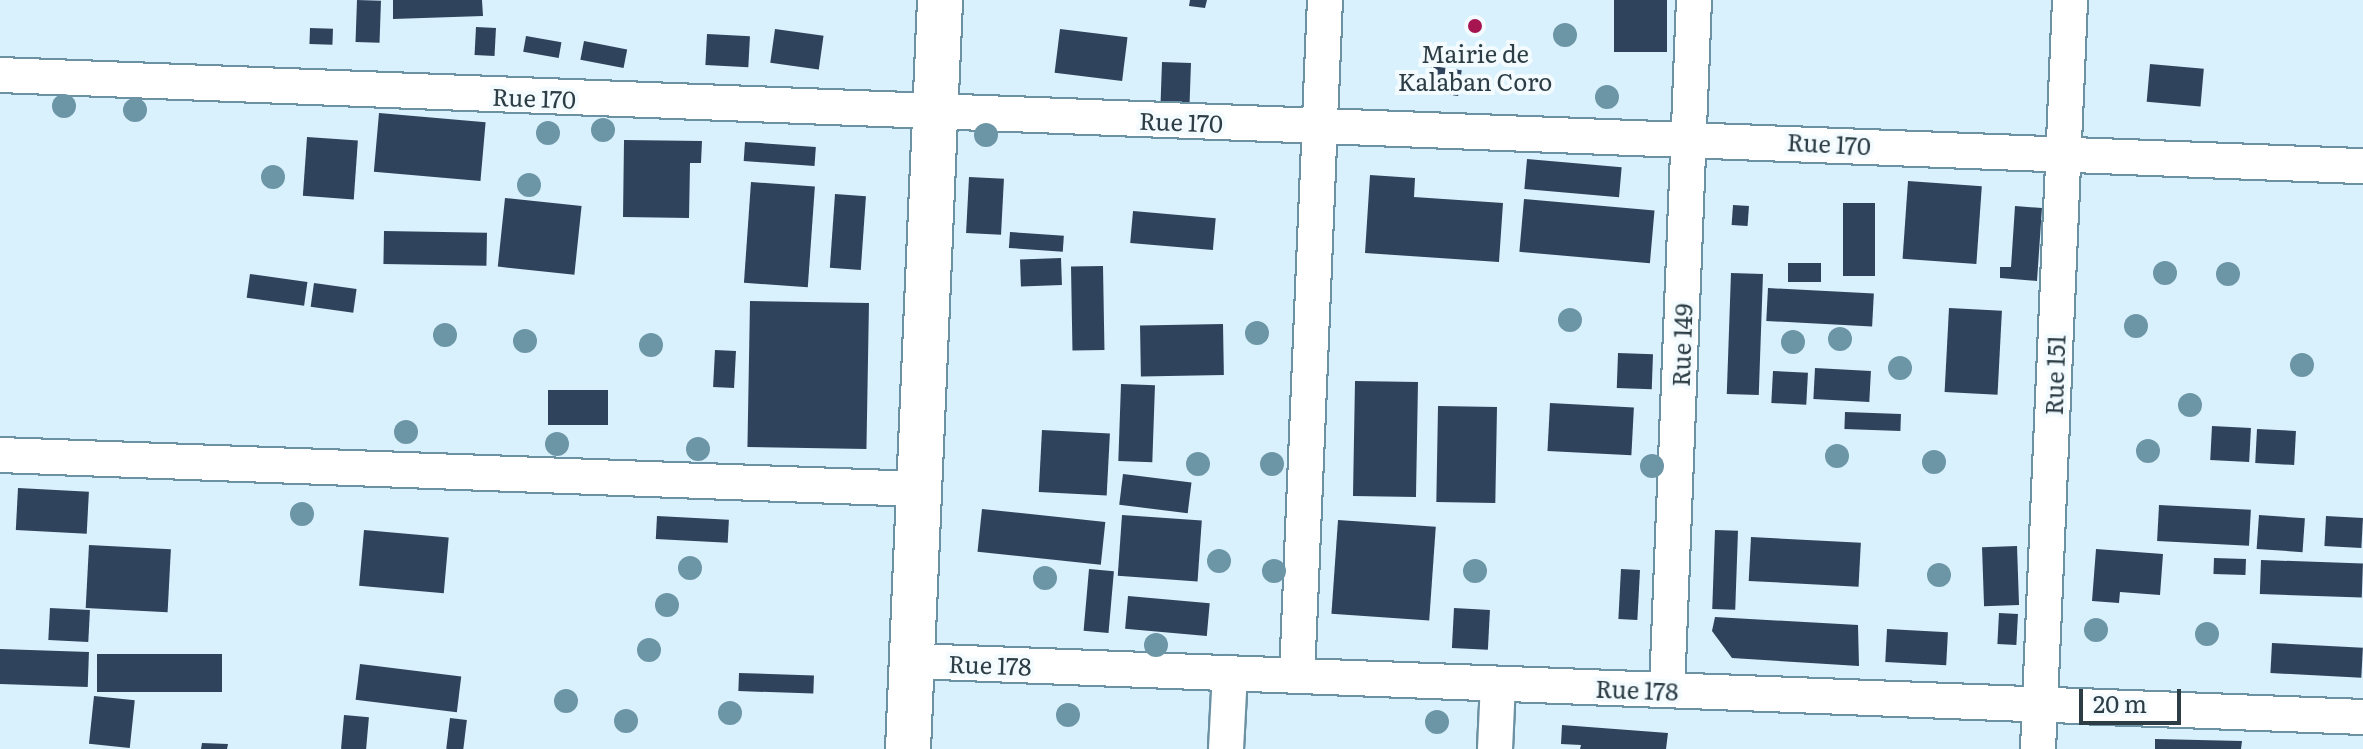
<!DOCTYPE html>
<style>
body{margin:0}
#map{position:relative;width:2363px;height:749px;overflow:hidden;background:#d9f1fc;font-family:Literata,serif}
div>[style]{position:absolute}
.building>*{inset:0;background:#30435c;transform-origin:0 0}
.roads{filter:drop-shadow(2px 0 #6b91a3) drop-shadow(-2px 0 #6b91a3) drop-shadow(0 2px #6b91a3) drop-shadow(0 -2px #6b91a3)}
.minor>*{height:34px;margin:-17px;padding:0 17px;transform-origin:17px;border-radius:17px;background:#fff}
.tertiary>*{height:44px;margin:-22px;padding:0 22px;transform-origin:22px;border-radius:22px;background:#fff}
.trees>*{width:24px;height:24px;margin:-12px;border-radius:50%;background:#6c95a6}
.dots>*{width:22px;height:22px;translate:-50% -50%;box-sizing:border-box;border:4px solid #f3fbff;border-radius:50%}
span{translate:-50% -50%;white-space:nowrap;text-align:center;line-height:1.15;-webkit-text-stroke:8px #f3fbff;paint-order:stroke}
.poi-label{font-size:24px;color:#2d3d45}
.street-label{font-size:24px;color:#2d3d45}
.scale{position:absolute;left:2079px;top:689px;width:102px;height:36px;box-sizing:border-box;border:4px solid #2d3d45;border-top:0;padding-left:10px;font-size:24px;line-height:28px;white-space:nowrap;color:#2d3d45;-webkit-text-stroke:6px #f3fbff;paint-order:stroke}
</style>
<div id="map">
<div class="building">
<i style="left:357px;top:0;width:24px;height:42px;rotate:2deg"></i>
<i style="clip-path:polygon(393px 0,482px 0,483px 16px,393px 19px)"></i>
<i style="clip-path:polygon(1190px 0,1207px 0,1205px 8px,1189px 6px)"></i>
<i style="left:1614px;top:0;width:53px;height:52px"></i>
<i style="left:476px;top:27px;width:20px;height:28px;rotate:3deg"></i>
<i style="left:310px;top:28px;width:23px;height:16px;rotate:2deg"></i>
<i style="left:775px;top:29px;width:49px;height:34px;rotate:8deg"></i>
<i style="left:1060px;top:29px;width:68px;height:44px;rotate:7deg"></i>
<i style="left:707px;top:34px;width:43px;height:31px;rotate:3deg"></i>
<i style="left:526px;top:36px;width:36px;height:16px;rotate:10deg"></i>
<i style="left:584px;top:41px;width:44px;height:19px;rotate:11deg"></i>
<i style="left:1162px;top:62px;width:29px;height:42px;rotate:2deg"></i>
<i style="left:2150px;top:64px;width:54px;height:38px;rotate:5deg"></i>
<i style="left:1432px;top:66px;width:30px;height:26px;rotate:8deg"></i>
<i style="left:379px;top:113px;width:107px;height:59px;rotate:5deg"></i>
<i style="left:307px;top:137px;width:51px;height:59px;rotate:4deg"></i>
<i style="clip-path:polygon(624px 140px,702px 141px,701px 163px,690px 163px,689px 218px,623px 217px)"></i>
<i style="left:745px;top:142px;width:71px;height:19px;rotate:4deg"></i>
<i style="left:1527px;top:159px;width:95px;height:30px;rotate:5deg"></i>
<i style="clip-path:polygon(1370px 175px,1415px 178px,1414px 197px,1503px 203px,1499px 262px,1365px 253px)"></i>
<i style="left:969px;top:177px;width:35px;height:56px;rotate:3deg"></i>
<i style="left:1908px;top:181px;width:74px;height:78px;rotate:4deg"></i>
<i style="left:751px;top:182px;width:64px;height:101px;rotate:4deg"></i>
<i style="left:835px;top:194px;width:31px;height:74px;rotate:4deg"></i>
<i style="left:505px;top:198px;width:77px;height:69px;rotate:6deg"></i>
<i style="left:1524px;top:199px;width:131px;height:53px;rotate:5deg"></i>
<i style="left:1843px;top:203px;width:32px;height:73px"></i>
<i style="left:1733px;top:205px;width:16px;height:20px;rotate:4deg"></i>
<i style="clip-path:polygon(2015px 206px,2042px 208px,2037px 281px,2000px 278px,2000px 267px,2011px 267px)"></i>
<i style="left:1133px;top:211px;width:83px;height:32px;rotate:5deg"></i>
<i style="left:384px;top:231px;width:103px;height:33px;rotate:1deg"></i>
<i style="left:1010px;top:232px;width:54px;height:16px;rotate:4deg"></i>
<i style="left:1061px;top:258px;width:27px;height:41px;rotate:88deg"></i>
<i style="left:1788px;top:263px;width:33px;height:19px"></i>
<i style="left:1103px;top:266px;width:84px;height:32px;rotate:89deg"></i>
<i style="left:1731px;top:273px;width:32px;height:121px;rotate:2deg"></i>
<i style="left:250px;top:274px;width:58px;height:24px;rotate:8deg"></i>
<i style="left:314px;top:283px;width:43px;height:24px;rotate:8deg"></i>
<i style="left:1768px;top:288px;width:106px;height:33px;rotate:3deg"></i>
<i style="left:750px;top:301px;width:119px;height:146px;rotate:1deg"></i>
<i style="left:1949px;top:308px;width:53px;height:84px;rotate:3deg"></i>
<i style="left:1223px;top:324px;width:51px;height:83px;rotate:89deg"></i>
<i style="left:715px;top:350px;width:21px;height:37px;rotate:3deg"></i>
<i style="left:1618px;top:353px;width:35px;height:35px;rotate:2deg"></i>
<i style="left:1815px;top:368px;width:56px;height:31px;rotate:3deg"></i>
<i style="left:1773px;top:371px;width:35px;height:32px;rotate:3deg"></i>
<i style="left:1355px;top:381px;width:63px;height:115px;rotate:1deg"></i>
<i style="left:1121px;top:384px;width:34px;height:77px;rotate:2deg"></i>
<i style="left:548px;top:390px;width:60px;height:35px"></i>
<i style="left:1550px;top:403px;width:84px;height:48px;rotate:3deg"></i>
<i style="left:1438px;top:406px;width:59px;height:96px;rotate:1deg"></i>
<i style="left:1845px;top:412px;width:56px;height:17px;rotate:2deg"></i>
<i style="left:2212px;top:426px;width:39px;height:34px;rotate:3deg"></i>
<i style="left:2257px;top:429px;width:39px;height:34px;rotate:3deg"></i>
<i style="left:1042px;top:430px;width:68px;height:62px;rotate:3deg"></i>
<i style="left:1123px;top:474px;width:69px;height:31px;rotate:7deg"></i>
<i style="left:18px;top:488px;width:71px;height:42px;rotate:3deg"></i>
<i style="left:2159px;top:505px;width:92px;height:36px;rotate:3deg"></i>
<i style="left:982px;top:509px;width:124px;height:43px;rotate:6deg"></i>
<i style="left:1122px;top:515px;width:80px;height:61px;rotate:4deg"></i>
<i style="left:2259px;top:515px;width:46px;height:34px;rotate:4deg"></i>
<i style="left:657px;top:516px;width:72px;height:23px;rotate:3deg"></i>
<i style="left:2326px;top:516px;width:37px;height:30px;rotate:3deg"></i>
<i style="left:1338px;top:520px;width:98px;height:94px;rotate:4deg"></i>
<i style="left:364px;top:530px;width:85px;height:56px;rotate:5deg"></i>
<i style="left:1715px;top:530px;width:23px;height:79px;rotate:2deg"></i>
<i style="left:1751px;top:537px;width:110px;height:44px;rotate:3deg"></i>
<i style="left:89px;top:545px;width:82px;height:63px;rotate:3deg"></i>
<i style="left:2017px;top:546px;width:59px;height:35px;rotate:88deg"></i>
<i style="clip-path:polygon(2096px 549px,2163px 554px,2160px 595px,2120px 592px,2119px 603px,2092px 601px)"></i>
<i style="left:2214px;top:558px;width:32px;height:16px;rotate:2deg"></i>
<i style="left:2261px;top:560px;width:102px;height:34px;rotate:2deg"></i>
<i style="left:1089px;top:569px;width:25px;height:62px;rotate:5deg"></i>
<i style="left:1621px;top:569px;width:19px;height:50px;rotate:3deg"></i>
<i style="left:1128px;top:596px;width:82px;height:33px;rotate:5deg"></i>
<i style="left:50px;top:608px;width:40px;height:32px;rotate:3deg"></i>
<i style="left:1454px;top:608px;width:36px;height:40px;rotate:3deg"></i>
<i style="left:1999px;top:613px;width:19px;height:31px;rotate:3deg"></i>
<i style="clip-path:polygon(1715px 617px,1858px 625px,1859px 666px,1732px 658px,1712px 631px)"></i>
<i style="left:1887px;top:629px;width:61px;height:33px;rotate:3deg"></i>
<i style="left:2272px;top:643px;width:91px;height:30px;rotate:3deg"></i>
<i style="left:0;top:649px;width:89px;height:35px;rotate:2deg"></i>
<i style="left:97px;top:654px;width:125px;height:38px"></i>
<i style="left:360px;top:664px;width:102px;height:36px;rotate:7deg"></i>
<i style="left:739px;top:673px;width:75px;height:18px;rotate:2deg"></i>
<i style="left:94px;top:696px;width:41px;height:48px;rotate:6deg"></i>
<i style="left:344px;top:715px;width:25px;height:34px;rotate:5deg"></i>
<i style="left:450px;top:718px;width:17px;height:31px;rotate:7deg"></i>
<i style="clip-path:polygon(1562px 725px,1668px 733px,1666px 749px,1580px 749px,1581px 745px,1561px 744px)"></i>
<i style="clip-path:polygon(2155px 739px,2242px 741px,2241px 749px,2155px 749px)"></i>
<i style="clip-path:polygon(202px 743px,228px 744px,227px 749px,201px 749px)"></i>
</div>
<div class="roads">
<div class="minor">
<i style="left:0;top:75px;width:2365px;rotate:2.21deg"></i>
<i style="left:0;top:455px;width:920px;rotate:2.12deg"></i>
<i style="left:912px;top:661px;width:1452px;rotate:2.21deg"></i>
<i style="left:1297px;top:676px;width:677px;rotate:-87.63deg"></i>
<i style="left:1667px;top:690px;width:691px;rotate:-87.76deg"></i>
<i style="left:1226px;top:749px;width:76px;rotate:-87deg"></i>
<i style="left:1495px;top:749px;width:65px;rotate:-87.4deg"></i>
<i style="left:2038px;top:749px;width:750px;rotate:-87.55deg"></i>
</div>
<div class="tertiary">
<i style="left:908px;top:749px;width:750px;rotate:-87.55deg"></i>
</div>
</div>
<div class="trees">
<i style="left:1565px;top:35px"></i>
<i style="left:1607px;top:97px"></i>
<i style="left:64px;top:106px"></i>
<i style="left:135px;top:110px"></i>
<i style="left:603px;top:130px"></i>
<i style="left:548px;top:133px"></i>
<i style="left:986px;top:135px"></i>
<i style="left:273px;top:177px"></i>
<i style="left:529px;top:185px"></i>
<i style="left:2165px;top:273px"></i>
<i style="left:2228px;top:274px"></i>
<i style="left:1570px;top:320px"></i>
<i style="left:2136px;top:326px"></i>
<i style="left:1257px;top:333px"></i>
<i style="left:445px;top:335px"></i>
<i style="left:1840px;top:339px"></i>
<i style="left:525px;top:341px"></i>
<i style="left:1793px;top:342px"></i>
<i style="left:651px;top:345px"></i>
<i style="left:2302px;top:365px"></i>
<i style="left:1900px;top:368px"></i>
<i style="left:2190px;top:405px"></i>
<i style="left:406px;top:432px"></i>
<i style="left:557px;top:444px"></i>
<i style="left:698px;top:449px"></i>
<i style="left:2148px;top:451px"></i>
<i style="left:1837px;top:456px"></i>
<i style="left:1934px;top:462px"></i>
<i style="left:1198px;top:464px"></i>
<i style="left:1272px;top:464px"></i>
<i style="left:1652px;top:466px"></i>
<i style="left:302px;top:514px"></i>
<i style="left:1219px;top:561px"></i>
<i style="left:690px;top:568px"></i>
<i style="left:1274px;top:571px"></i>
<i style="left:1475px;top:571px"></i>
<i style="left:1939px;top:575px"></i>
<i style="left:1045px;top:578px"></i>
<i style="left:667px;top:605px"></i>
<i style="left:2096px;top:630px"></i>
<i style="left:2207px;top:634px"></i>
<i style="left:1156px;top:645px"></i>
<i style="left:649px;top:650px"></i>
<i style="left:566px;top:701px"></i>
<i style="left:730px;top:713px"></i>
<i style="left:1068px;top:715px"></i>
<i style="left:626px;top:721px"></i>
<i style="left:1437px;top:722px"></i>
</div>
<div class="dots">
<i style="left:1475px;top:26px;background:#a71551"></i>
</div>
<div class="poi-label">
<span style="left:1475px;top:67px">Mairie de<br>Kalaban Coro</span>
</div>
<div class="street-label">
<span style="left:534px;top:97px;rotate:2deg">Rue 170</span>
<span style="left:1181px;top:121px;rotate:2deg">Rue 170</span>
<span style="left:1829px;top:143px;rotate:3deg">Rue 170</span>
<span style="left:1681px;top:345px;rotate:-88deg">Rue 149</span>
<span style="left:2054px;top:375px;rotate:-88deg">Rue 151</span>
<span style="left:990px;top:664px;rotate:2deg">Rue 178</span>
<span style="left:1637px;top:689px;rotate:2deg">Rue 178</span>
</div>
<div class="scale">20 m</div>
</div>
